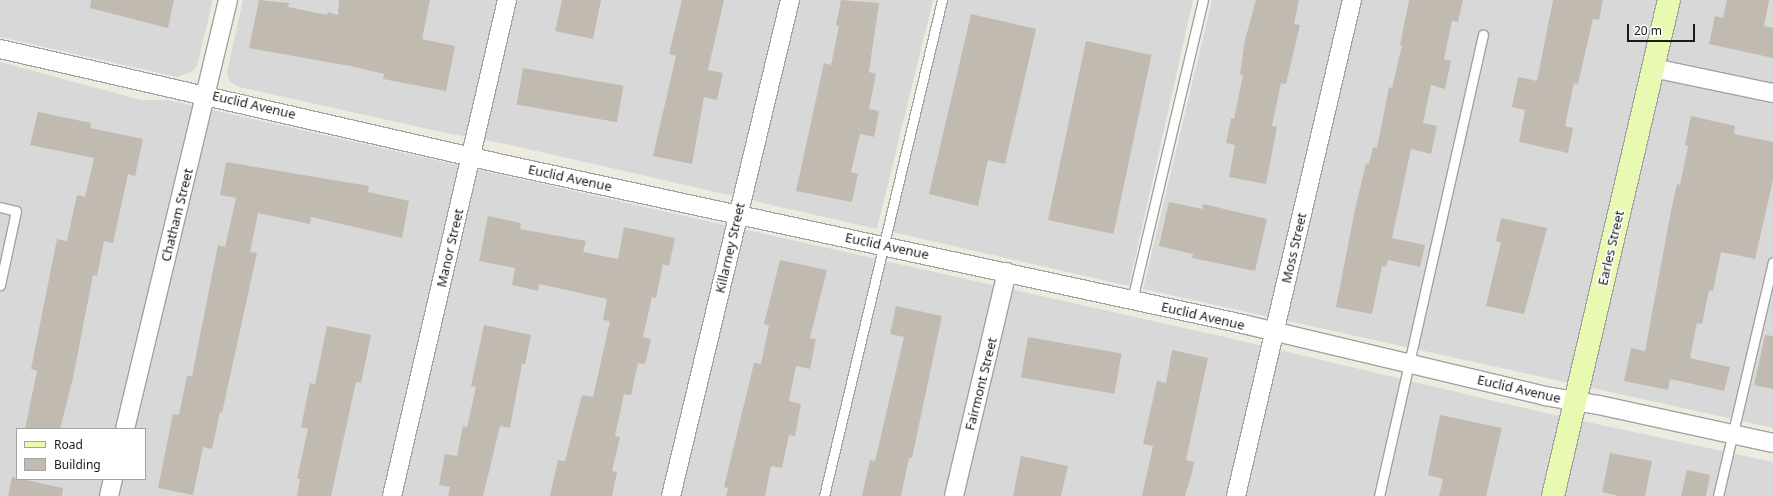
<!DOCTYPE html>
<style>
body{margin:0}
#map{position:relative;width:1773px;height:496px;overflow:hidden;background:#edebe0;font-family:"Noto Sans",sans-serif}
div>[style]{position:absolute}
.residential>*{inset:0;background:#d9d8d8}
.building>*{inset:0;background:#c1bab0;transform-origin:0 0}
.roads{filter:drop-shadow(1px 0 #a2a2a2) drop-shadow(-1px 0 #a2a2a2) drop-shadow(0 1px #a2a2a2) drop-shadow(0 -1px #a2a2a2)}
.lane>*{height:9px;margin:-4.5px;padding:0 4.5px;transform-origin:4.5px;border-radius:4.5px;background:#fff}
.street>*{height:18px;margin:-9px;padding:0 9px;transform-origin:9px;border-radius:9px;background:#fff}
.secondary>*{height:22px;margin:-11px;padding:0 11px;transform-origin:11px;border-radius:11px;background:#e8f9b2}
span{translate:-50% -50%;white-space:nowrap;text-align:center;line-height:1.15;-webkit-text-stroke:3px #fff;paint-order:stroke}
.street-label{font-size:13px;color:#1b1b1b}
.legend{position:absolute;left:16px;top:428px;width:130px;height:52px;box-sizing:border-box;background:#fff;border:1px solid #a4a4a4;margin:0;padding:5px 7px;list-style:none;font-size:12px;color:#1b1b1b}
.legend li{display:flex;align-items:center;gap:8px;height:20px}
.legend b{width:20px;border:1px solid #a4a4a4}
.scale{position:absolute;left:1627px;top:24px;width:68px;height:18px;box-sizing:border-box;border:2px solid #1b1b1b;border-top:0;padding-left:5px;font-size:12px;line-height:14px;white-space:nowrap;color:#1b1b1b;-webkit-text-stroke:3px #fff;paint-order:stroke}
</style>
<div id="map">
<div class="residential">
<i style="clip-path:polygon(0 0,213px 0,197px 66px,193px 71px,177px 77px,0 37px)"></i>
<i style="clip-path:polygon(243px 0,933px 0,877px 229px,506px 144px,446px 133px,239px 87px,229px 81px,227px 72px)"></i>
<i style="clip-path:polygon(948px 0,1193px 0,1129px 286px,892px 232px)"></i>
<i style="clip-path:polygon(1212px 0,1773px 0,1773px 428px,1143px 289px)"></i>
<i style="clip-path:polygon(evenodd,0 62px,141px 100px,168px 100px,1242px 341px,1537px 411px,1773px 462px,1773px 496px,0 496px,0 62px,17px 429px,145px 429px,145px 479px,17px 479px,17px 429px)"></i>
</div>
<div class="building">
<i style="clip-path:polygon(91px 0,174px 0,168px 28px,90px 8px)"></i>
<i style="clip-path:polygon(259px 0,289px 3px,288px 7px,327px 15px,328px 12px,338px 15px,339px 0,430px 0,422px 39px,455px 46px,446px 91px,383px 79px,384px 74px,350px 66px,249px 48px)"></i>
<i style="clip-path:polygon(562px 0,601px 0,593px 39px,555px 31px)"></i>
<i style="clip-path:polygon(682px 0,724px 0,708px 70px,723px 73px,717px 100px,704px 97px,692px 164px,653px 156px,676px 56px,669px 54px)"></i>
<i style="clip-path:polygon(841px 0,879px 3px,869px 72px,876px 74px,869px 109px,879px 111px,874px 137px,860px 134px,851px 172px,858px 174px,852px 202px,796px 191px,824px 63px,831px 65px,839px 26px,836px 25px)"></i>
<i style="clip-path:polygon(1256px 0,1299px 0,1294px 24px,1300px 25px,1286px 84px,1281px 83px,1272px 126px,1277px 127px,1266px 184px,1229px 177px,1235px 145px,1226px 143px,1231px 118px,1234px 119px,1243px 75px,1240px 74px,1245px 40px)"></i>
<i style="clip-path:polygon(1409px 0,1463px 0,1458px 22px,1452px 21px,1444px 59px,1451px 61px,1445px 89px,1431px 85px,1423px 123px,1437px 126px,1431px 154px,1411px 149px,1392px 238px,1425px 245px,1420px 267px,1388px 260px,1386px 267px,1382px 266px,1372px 314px,1336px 307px,1354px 214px,1366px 163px,1369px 164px,1373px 147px,1377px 148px,1389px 87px,1392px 88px,1402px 45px,1400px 45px)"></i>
<i style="clip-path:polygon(1553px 0,1603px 0,1599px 20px,1593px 19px,1578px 84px,1574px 83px,1565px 126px,1573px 128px,1568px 153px,1519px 142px,1525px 110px,1512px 107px,1518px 77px,1537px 81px)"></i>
<i style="clip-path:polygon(1727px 0,1769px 0,1764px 26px,1773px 28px,1773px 58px,1709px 44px,1715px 16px,1723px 18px)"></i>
<i style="clip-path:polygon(971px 14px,1036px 29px,1005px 164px,988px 160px,978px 206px,929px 194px)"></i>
<i style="left:1086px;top:41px;width:67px;height:183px;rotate:12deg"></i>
<i style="left:523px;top:68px;width:102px;height:37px;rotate:10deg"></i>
<i style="clip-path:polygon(38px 112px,91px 123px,90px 128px,143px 139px,135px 176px,128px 174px,113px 243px,104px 241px,97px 276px,93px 275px,73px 378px,60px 429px,25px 429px,37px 371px,31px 369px,57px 239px,67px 241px,77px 195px,85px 197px,94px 158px,30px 145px)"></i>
<i style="clip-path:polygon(1691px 116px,1735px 126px,1734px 134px,1773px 142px,1773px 180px,1755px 259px,1721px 252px,1713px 291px,1709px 290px,1702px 324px,1697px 323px,1690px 358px,1730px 367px,1724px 391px,1670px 379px,1668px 390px,1624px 381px,1631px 348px,1645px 351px,1671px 211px,1677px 184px,1680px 185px,1688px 146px,1685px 145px)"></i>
<i style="clip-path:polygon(226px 162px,369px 186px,368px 192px,409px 201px,402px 238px,311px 217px,310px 224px,258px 213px,250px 252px,257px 253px,222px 413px,220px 412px,212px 449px,203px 447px,193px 495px,158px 488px,173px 414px,179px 415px,187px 376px,192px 376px,218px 245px,225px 247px,236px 198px,220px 195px)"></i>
<i style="clip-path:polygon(1169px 202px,1202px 209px,1203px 204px,1267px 219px,1255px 271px,1192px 258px,1193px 254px,1159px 246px)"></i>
<i style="clip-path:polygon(488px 216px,521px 223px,520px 229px,586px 241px,583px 252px,618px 259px,624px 227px,675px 238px,669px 266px,663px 264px,656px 298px,652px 297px,643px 337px,651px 339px,645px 364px,638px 363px,631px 395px,624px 394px,615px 436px,620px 437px,612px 471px,617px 472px,612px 496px,550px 496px,558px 460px,565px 461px,582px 395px,593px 397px,610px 321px,603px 320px,607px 299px,539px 284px,538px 291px,512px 285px,515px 268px,479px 261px)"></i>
<i style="clip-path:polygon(1501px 218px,1547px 228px,1524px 314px,1486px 306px,1501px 242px,1496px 241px)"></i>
<i style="clip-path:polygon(780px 260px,827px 270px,810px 338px,816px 339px,810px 369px,796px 366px,789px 401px,801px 404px,795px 436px,789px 435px,782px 468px,771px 466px,765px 496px,726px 496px,728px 488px,724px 487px,754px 363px,761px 364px,769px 326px,764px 324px)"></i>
<i style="clip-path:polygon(896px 306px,942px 316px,912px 458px,909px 458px,901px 496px,862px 496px,870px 460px,875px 461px,904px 337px,890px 334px)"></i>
<i style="clip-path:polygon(484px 325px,531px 335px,525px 364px,522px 364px,510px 428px,500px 426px,483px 496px,448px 496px,450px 487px,439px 485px,445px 454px,457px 456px,463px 426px,467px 427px,476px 387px,471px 386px)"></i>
<i style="clip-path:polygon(327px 326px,371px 335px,361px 383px,356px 382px,331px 496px,297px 496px,300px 479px,297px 479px,308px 429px,301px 427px,310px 383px,315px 384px)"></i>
<i style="clip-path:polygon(1765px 335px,1773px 336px,1773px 389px,1754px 385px)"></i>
<i style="left:1028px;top:337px;width:95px;height:41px;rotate:10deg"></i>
<i style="clip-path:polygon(1172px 350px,1208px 358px,1186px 460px,1194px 462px,1192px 473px,1185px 496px,1142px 496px,1153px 446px,1143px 444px,1157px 381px,1166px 383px)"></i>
<i style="clip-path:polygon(1440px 415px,1502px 428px,1486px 496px,1439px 496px,1443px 479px,1428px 475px)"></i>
<i style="clip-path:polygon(1610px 453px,1652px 461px,1645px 496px,1619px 496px,1602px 492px)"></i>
<i style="clip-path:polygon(1021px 456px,1068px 466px,1061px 496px,1013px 496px)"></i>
<i style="clip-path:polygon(1687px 470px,1710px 475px,1706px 496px,1681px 496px)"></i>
<i style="clip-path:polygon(12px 477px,63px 488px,62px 496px,8px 496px)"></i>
</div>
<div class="roads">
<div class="lane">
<i style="left:0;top:207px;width:16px;rotate:14deg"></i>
<i style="left:16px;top:211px;width:76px;rotate:102.2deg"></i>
<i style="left:1132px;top:300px;width:308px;rotate:-76.7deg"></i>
<i style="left:824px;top:496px;width:510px;rotate:-76.62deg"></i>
<i style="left:1379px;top:496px;width:473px;rotate:-77.3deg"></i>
<i style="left:1718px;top:496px;width:240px;rotate:-76.8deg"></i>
</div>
<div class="street">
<i style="left:0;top:49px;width:511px;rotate:12.89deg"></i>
<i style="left:498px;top:163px;width:762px;rotate:12.19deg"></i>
<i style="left:1243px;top:324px;width:310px;rotate:13.4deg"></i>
<i style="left:1545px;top:396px;width:55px;rotate:9.5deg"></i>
<i style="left:1599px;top:405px;width:178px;rotate:12.3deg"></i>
<i style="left:1653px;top:68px;width:123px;rotate:11.8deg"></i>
<i style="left:125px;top:429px;width:441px;rotate:-76.5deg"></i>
<i style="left:109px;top:496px;width:17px;rotate:-77deg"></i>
<i style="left:392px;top:496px;width:509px;rotate:-76.95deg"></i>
<i style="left:671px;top:496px;width:510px;rotate:-76.51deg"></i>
<i style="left:954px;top:496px;width:230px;rotate:-76.7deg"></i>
<i style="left:1236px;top:496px;width:509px;rotate:-76.84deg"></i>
</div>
<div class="secondary">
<i style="left:1553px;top:496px;width:509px;rotate:-76.84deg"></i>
</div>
</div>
<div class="street-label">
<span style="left:254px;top:105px;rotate:13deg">Euclid Avenue</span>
<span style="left:570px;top:178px;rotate:12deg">Euclid Avenue</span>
<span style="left:177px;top:215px;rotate:-76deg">Chatham Street</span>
<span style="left:887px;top:246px;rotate:12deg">Euclid Avenue</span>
<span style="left:450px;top:248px;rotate:-77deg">Manor Street</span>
<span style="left:730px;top:248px;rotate:-77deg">Killarney Street</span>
<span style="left:1294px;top:248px;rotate:-77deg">Moss Street</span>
<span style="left:1611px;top:248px;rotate:-77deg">Earles Street</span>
<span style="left:1203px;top:316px;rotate:13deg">Euclid Avenue</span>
<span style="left:981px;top:384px;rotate:-76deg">Fairmont Street</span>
<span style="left:1519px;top:389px;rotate:13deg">Euclid Avenue</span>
</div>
<ul class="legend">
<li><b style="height:5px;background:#e8f9b2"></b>Road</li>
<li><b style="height:11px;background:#c1bab0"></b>Building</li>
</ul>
<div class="scale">20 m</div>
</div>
